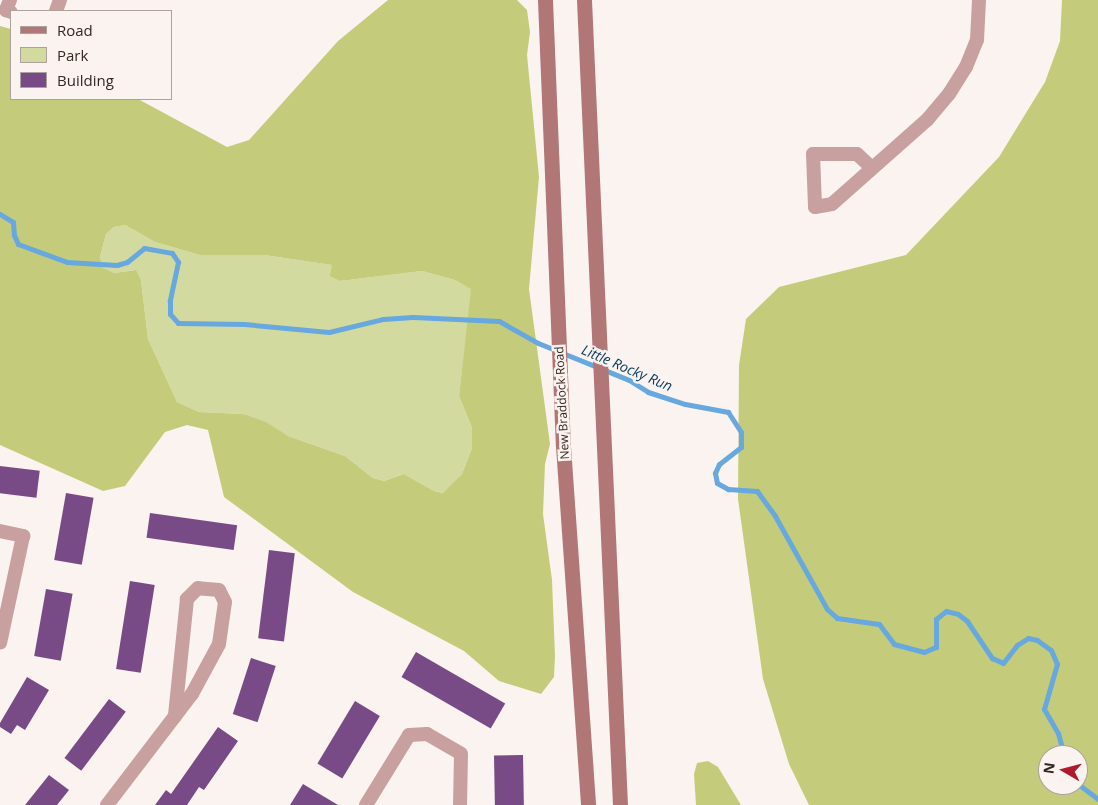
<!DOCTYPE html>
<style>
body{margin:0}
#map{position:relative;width:1098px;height:805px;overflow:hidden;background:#fbf3ef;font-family:"Open Sans",sans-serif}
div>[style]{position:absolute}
.green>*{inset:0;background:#d3da9f}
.forest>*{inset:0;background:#c4cc7b}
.stream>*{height:5px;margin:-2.5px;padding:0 2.5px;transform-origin:2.5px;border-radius:2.5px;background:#67a8df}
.building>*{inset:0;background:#784b87;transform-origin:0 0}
.street>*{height:14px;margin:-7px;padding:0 7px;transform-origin:7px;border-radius:7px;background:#c8a09f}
.secondary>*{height:15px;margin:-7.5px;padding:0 7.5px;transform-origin:7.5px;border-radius:7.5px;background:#b07776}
span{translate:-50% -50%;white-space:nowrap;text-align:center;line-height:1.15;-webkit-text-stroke:5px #fbf3ef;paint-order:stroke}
.street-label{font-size:12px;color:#352621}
.water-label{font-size:14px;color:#083c60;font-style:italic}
.legend{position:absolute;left:10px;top:10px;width:162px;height:90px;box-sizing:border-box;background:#fbf3ef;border:1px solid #aca19d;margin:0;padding:6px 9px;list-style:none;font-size:15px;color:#352621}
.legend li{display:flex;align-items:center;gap:10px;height:25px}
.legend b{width:25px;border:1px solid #aca19d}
.north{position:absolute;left:1038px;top:745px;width:50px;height:50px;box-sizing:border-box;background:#fbf3ef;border:1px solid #aca19d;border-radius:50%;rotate:278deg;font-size:14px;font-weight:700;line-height:20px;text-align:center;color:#352621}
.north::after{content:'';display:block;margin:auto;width:18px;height:22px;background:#af1b2c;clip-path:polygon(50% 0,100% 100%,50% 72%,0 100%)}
</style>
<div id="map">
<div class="green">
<i style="clip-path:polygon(125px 225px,155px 242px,200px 255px,264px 255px,333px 265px,340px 281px,422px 271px,455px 280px,472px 289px,459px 396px,472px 428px,472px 448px,462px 474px,444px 493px,434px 491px,404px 474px,384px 481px,373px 478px,345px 456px,288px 436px,243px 414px,199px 412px,177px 402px,148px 339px,141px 280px,135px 270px,114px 273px,103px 269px,100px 257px,106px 234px,114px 227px)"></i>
</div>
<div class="forest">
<i style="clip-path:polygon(evenodd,388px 0,517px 0,527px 10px,530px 32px,527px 55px,539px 177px,529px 289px,550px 444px,545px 464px,543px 514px,552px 580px,555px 656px,554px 677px,541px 694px,499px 681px,464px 651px,353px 592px,224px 497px,208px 430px,187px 425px,165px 432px,125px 486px,103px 491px,0 445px,0 26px,11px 29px,11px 99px,138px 99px,227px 147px,249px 140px,338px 41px,388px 0,125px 225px,155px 242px,200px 255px,264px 255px,332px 265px,330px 276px,340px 281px,422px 271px,455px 280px,471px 289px,459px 396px,472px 428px,472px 448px,462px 474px,443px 493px,434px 491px,404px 474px,384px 481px,373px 478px,345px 456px,288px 436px,266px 422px,243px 414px,199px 412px,177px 402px,148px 339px,141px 280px,136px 270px,114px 273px,103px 268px,100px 257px,106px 234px,114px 227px,125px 225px)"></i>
<i style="clip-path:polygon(evenodd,1062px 0,1098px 0,1098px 805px,809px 805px,789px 764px,763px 679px,738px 499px,739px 365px,746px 319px,779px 287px,906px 255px,999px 157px,1045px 82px,1060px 41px,1062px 0,1048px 755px,1078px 755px,1078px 785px,1048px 785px,1048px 755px)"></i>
<i style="clip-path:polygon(708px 761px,718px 767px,741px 805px,696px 805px,694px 774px,697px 763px)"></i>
</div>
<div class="stream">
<i style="left:0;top:214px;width:15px;rotate:32deg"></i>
<i style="left:13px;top:222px;width:13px;rotate:86deg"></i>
<i style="left:14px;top:235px;width:10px;rotate:66deg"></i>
<i style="left:18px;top:244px;width:52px;rotate:20.2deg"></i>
<i style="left:67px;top:262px;width:50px;rotate:3.4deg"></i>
<i style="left:117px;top:265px;width:10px;rotate:-17deg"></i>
<i style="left:127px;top:262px;width:22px;rotate:-39deg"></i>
<i style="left:144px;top:248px;width:28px;rotate:10deg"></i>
<i style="left:172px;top:253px;width:11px;rotate:56deg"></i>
<i style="left:178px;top:262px;width:40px;rotate:102deg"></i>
<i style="left:170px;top:301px;width:13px;rotate:90deg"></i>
<i style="left:170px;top:314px;width:12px;rotate:48deg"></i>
<i style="left:178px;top:323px;width:66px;rotate:0.9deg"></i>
<i style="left:244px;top:324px;width:85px;rotate:5.4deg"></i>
<i style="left:329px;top:332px;width:56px;rotate:-13.5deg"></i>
<i style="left:383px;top:319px;width:30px;rotate:-4deg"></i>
<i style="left:413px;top:317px;width:86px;rotate:2.7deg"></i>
<i style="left:499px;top:321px;width:45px;rotate:29.4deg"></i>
<i style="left:538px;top:343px;width:98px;rotate:22.1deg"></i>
<i style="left:629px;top:380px;width:22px;rotate:32deg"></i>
<i style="left:648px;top:392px;width:39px;rotate:18deg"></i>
<i style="left:685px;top:404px;width:44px;rotate:10.5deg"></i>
<i style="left:728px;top:412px;width:24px;rotate:57deg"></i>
<i style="left:741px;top:432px;width:15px;rotate:90deg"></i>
<i style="left:741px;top:447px;width:28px;rotate:142deg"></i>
<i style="left:719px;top:464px;width:10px;rotate:114deg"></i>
<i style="left:715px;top:473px;width:10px;rotate:79deg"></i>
<i style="left:717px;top:483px;width:13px;rotate:29deg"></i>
<i style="left:728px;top:489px;width:29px;rotate:4deg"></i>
<i style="left:757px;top:491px;width:31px;rotate:54deg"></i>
<i style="left:775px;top:516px;width:107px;rotate:60.8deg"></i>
<i style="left:827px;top:609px;width:13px;rotate:42deg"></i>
<i style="left:837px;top:618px;width:42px;rotate:8.1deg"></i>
<i style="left:879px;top:624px;width:25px;rotate:53deg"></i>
<i style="left:894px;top:644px;width:31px;rotate:15deg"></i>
<i style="left:924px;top:652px;width:13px;rotate:-23deg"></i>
<i style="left:936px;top:647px;width:28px;rotate:-90deg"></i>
<i style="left:936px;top:619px;width:13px;rotate:-39deg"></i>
<i style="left:946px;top:611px;width:12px;rotate:14deg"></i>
<i style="left:958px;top:614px;width:11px;rotate:38deg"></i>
<i style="left:967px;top:621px;width:45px;rotate:56deg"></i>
<i style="left:992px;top:658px;width:12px;rotate:24deg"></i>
<i style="left:1003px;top:663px;width:23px;rotate:-52deg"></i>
<i style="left:1017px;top:645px;width:13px;rotate:-32deg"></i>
<i style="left:1028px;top:638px;width:9px;rotate:13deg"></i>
<i style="left:1037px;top:640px;width:17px;rotate:36deg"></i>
<i style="left:1051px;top:650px;width:15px;rotate:67deg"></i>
<i style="left:1057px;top:664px;width:47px;rotate:106.1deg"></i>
<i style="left:1044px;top:709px;width:28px;rotate:60deg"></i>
<i style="left:1058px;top:733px;width:23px;rotate:75deg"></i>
<i style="left:1078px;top:784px;width:25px;rotate:37deg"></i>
</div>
<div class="building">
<i style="left:0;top:466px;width:40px;height:27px;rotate:7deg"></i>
<i style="left:66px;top:493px;width:28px;height:68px;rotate:10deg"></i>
<i style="left:150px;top:513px;width:88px;height:25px;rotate:8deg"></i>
<i style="left:269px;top:550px;width:26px;height:89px;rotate:7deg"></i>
<i style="left:130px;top:581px;width:25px;height:89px;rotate:9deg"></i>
<i style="left:46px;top:589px;width:27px;height:68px;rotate:10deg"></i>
<i style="left:416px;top:652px;width:103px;height:29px;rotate:30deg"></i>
<i style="left:251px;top:658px;width:26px;height:59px;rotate:18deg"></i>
<i style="clip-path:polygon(27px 677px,49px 690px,25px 730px,17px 725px,11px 734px,0 727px,0 723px)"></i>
<i style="left:109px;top:699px;width:21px;height:74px;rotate:37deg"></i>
<i style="left:355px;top:701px;width:29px;height:73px;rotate:31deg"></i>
<i style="clip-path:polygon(218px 727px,238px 741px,204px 790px,199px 787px,187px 805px,155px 805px,166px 790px,171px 794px)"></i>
<i style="left:523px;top:755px;width:50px;height:29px;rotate:89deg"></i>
<i style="clip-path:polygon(49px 775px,69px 790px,57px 805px,25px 805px)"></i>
<i style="clip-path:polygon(303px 784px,338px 805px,290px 805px)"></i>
</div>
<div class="street">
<i style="left:10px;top:0;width:11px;rotate:112deg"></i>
<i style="left:6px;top:10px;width:5px;rotate:22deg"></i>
<i style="left:56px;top:11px;width:12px;rotate:-70deg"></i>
<i style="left:871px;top:167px;width:19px;rotate:-137deg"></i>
<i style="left:857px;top:154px;width:44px;rotate:180deg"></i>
<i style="left:813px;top:154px;width:53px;rotate:87.8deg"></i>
<i style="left:815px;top:207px;width:17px;rotate:-10deg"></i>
<i style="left:832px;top:204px;width:127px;rotate:-41.5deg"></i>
<i style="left:927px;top:120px;width:34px;rotate:-50deg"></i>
<i style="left:949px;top:94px;width:32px;rotate:-58deg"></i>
<i style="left:966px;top:67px;width:29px;rotate:-68deg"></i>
<i style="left:977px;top:40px;width:40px;rotate:-87.1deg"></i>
<i style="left:0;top:531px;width:24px;rotate:12deg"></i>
<i style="left:23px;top:536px;width:109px;rotate:102.1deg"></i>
<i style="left:107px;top:805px;width:140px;rotate:-52.6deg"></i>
<i style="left:192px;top:694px;width:57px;rotate:-61.6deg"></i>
<i style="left:219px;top:644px;width:42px;rotate:-81.9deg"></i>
<i style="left:225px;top:602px;width:13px;rotate:-117deg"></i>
<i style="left:219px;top:590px;width:21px;rotate:-175deg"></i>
<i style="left:198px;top:588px;width:16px;rotate:135deg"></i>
<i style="left:187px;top:599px;width:118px;rotate:95.9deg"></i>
<i style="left:366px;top:805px;width:82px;rotate:-58.4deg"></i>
<i style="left:409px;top:735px;width:18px;rotate:-3deg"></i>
<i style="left:427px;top:734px;width:39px;rotate:30deg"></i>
<i style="left:461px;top:754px;width:51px;rotate:91.1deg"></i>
</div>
<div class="secondary">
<i style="left:545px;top:0;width:446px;rotate:87.7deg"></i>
<i style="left:563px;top:446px;width:360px;rotate:86deg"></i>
<i style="left:584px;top:0;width:806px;rotate:87.44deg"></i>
</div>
<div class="street-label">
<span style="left:562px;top:403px;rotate:-93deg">New Braddock Road</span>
</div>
<div class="water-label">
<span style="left:627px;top:368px;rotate:23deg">Little Rocky Run</span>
</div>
<ul class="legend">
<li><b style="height:6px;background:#b07776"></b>Road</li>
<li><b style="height:14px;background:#d3da9f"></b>Park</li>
<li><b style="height:14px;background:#784b87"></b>Building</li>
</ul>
<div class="north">N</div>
</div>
